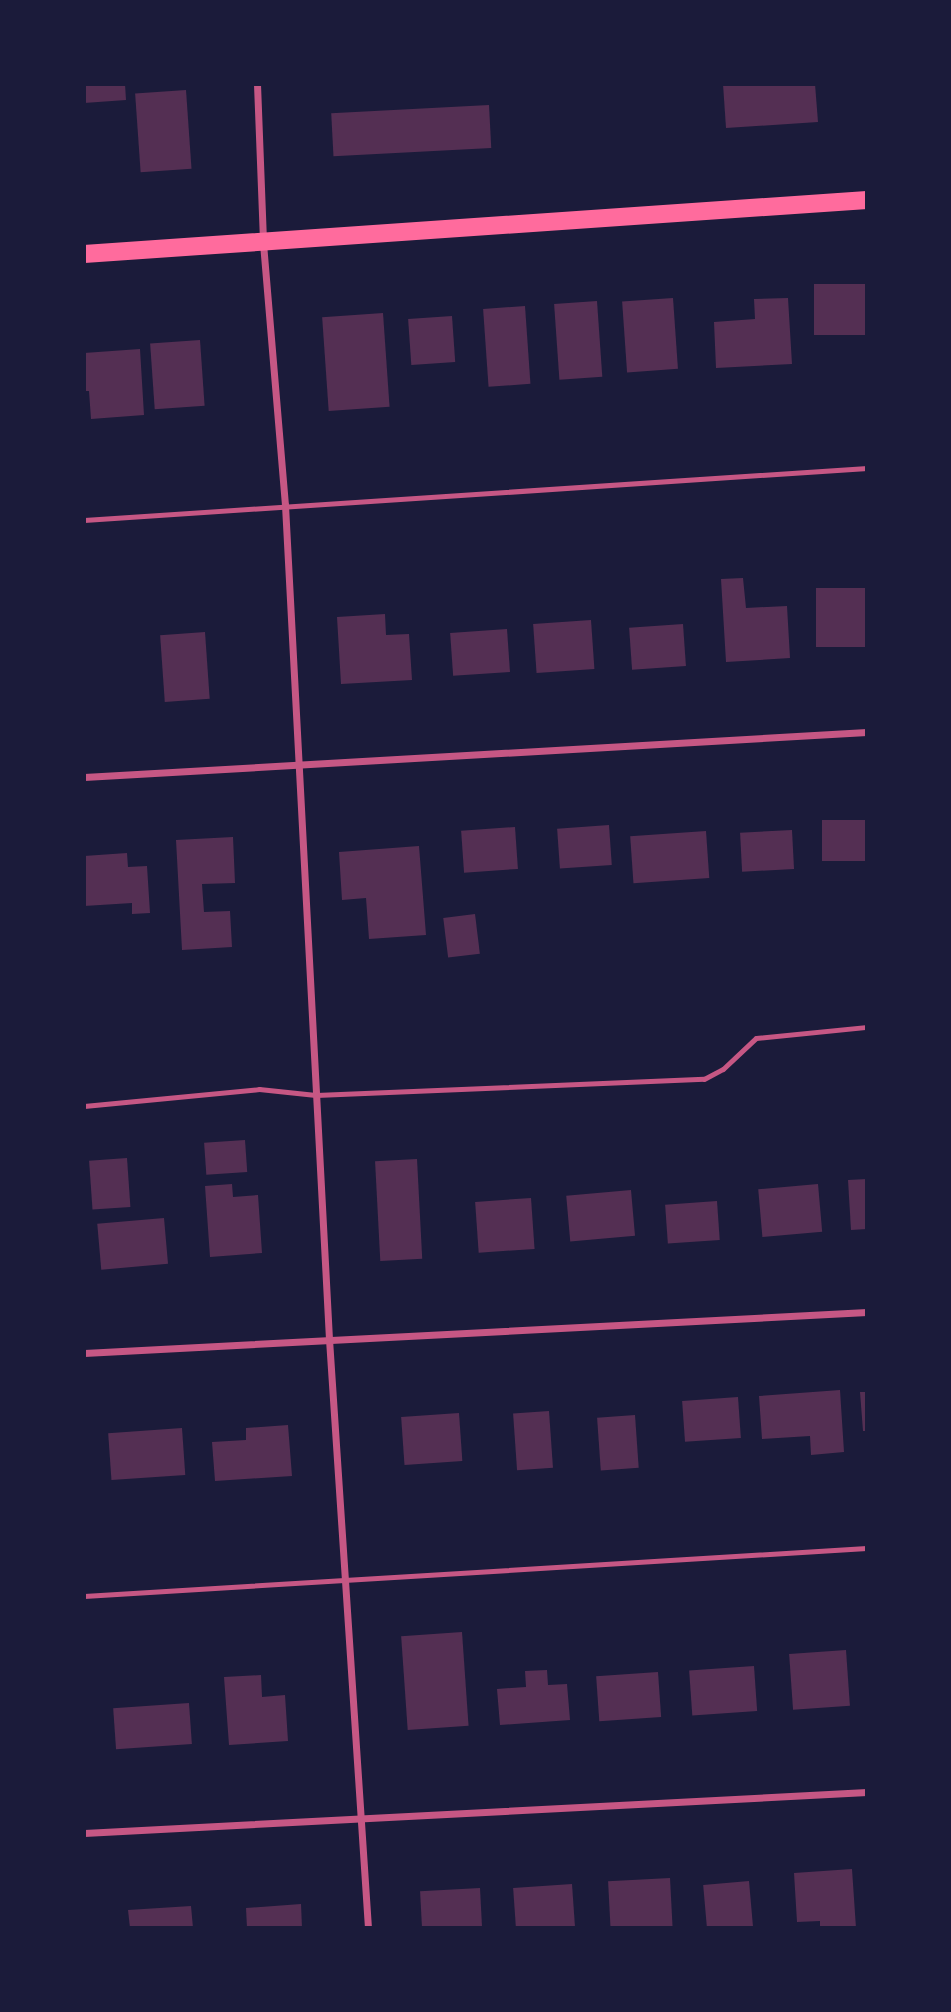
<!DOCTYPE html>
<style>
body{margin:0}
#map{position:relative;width:951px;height:2012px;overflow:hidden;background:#1b1b3a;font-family:Commissioner,sans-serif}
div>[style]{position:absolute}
.building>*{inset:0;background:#542f53;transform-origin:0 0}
.service>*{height:5px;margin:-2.5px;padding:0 2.5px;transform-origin:2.5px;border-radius:2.5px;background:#c65784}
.minor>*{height:7px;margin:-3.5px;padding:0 3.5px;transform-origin:3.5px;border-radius:3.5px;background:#c65784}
.primary>*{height:18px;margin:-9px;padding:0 9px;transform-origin:9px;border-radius:9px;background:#ff6b9d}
span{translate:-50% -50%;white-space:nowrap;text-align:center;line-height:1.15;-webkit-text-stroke:5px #1b1b3a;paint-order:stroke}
.frame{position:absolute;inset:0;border:86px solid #1b1b3a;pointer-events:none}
</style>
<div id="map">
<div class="building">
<i style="clip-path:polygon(84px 84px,125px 84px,126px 100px,84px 103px)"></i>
<i style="clip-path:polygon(723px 84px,815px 84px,818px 122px,726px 128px)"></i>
<i style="left:186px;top:90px;width:79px;height:51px;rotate:86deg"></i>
<i style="left:489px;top:105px;width:43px;height:158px;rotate:87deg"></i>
<i style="left:867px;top:284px;width:51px;height:53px;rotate:90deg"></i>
<i style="left:673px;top:298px;width:71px;height:51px;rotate:86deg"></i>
<i style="clip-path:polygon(788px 298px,792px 364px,716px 368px,714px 322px,755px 319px,754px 299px)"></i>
<i style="left:597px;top:301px;width:76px;height:43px;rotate:86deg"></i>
<i style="left:525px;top:306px;width:78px;height:42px;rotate:86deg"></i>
<i style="left:383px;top:313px;width:94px;height:61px;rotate:86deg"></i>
<i style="left:452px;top:316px;width:46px;height:44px;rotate:86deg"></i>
<i style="left:200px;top:340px;width:66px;height:50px;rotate:86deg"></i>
<i style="clip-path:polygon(140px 349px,144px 415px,91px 419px,89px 391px,84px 391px,84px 353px)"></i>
<i style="clip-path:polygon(743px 578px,746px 608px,787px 606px,790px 658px,726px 662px,721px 579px)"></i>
<i style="left:867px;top:588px;width:59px;height:51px;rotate:90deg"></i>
<i style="clip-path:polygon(385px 614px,386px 635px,409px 634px,412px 680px,341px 684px,337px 617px)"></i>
<i style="left:591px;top:620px;width:49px;height:58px;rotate:86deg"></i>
<i style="left:683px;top:624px;width:42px;height:54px;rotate:86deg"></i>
<i style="left:507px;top:629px;width:43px;height:57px;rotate:86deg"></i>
<i style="left:205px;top:632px;width:67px;height:45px;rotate:86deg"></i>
<i style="left:867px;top:820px;width:41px;height:45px;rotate:90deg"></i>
<i style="left:609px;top:825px;width:40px;height:52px;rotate:86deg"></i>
<i style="left:515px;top:827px;width:42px;height:54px;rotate:86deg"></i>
<i style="left:792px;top:830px;width:39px;height:52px;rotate:87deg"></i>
<i style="left:706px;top:831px;width:47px;height:76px;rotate:86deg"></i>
<i style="clip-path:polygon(233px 837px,235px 883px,202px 884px,204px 912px,230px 911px,232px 947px,182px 950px,176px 840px)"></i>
<i style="clip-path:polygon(419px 846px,426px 935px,369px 939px,366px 898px,342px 900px,339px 852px)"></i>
<i style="clip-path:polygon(127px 853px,128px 867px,147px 866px,150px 913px,132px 914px,132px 903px,84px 906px,84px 856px)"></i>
<i style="left:475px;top:914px;width:40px;height:32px;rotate:83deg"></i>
<i style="left:245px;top:1140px;width:32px;height:41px;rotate:86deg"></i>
<i style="left:127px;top:1158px;width:49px;height:38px;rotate:86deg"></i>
<i style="left:417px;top:1159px;width:100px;height:42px;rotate:87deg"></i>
<i style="clip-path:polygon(867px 1179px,867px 1229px,851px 1230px,848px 1180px)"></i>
<i style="clip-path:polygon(232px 1184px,233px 1197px,258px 1195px,262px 1253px,210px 1257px,205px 1186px)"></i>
<i style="left:818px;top:1184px;width:48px;height:60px;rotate:85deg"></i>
<i style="left:631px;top:1190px;width:46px;height:65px;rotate:85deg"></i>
<i style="left:531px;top:1198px;width:51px;height:56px;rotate:86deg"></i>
<i style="left:717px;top:1201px;width:39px;height:52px;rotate:86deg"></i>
<i style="left:164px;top:1218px;width:46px;height:67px;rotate:85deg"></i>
<i style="clip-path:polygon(840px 1390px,844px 1452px,811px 1455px,810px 1436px,762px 1439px,759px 1396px)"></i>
<i style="clip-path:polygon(860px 1392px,867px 1392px,867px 1431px,863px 1431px)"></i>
<i style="left:738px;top:1397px;width:41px;height:56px;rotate:86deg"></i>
<i style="left:549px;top:1411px;width:57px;height:36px;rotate:86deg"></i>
<i style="left:459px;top:1413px;width:48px;height:58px;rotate:86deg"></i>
<i style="left:635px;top:1415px;width:53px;height:38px;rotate:86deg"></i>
<i style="clip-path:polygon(288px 1425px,292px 1476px,215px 1481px,212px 1442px,246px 1440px,246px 1428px)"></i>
<i style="left:182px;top:1428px;width:47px;height:74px;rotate:86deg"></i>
<i style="left:462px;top:1632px;width:94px;height:61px;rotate:86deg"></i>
<i style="left:846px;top:1650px;width:56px;height:57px;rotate:86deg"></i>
<i style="left:754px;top:1666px;width:45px;height:65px;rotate:86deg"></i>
<i style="clip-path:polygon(547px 1670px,548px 1685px,567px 1684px,570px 1720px,500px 1725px,497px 1689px,526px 1687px,525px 1671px)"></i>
<i style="left:658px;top:1672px;width:45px;height:62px;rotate:86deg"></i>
<i style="clip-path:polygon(261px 1675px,262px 1697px,285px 1695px,288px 1741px,229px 1745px,224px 1677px)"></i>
<i style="left:189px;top:1703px;width:41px;height:76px;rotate:86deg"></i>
<i style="clip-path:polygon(852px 1869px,856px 1928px,820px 1928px,820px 1921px,797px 1922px,794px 1873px)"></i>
<i style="left:670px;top:1878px;width:50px;height:62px;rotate:87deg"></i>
<i style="left:749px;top:1881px;width:47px;height:46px;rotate:85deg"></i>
<i style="left:572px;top:1884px;width:44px;height:59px;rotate:86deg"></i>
<i style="left:480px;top:1888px;width:40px;height:60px;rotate:87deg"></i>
<i style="clip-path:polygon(301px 1904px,302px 1928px,247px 1928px,246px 1908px)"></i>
<i style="clip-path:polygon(191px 1906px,193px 1928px,130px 1928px,128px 1910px)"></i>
</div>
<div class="service">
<i style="left:84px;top:520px;width:785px;rotate:-3.8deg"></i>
<i style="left:84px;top:1106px;width:176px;rotate:-5.5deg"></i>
<i style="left:259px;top:1089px;width:57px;rotate:6deg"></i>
<i style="left:316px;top:1095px;width:388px;rotate:-2.4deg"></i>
<i style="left:704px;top:1079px;width:21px;rotate:-28deg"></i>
<i style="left:723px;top:1069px;width:45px;rotate:-43.2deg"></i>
<i style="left:756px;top:1038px;width:112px;rotate:-5.7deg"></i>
<i style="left:84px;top:1596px;width:784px;rotate:-3.51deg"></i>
</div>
<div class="minor">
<i style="left:257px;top:84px;width:159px;rotate:87.8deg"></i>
<i style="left:263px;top:243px;width:263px;rotate:85.2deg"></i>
<i style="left:285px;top:505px;width:835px;rotate:86.98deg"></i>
<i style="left:329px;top:1339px;width:590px;rotate:86.21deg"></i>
<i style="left:84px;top:777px;width:784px;rotate:-3.29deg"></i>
<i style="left:84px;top:1353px;width:784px;rotate:-3deg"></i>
<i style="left:84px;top:1833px;width:784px;rotate:-3deg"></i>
</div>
<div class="primary">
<i style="left:84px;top:254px;width:785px;rotate:-3.95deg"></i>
</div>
<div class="frame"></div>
</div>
